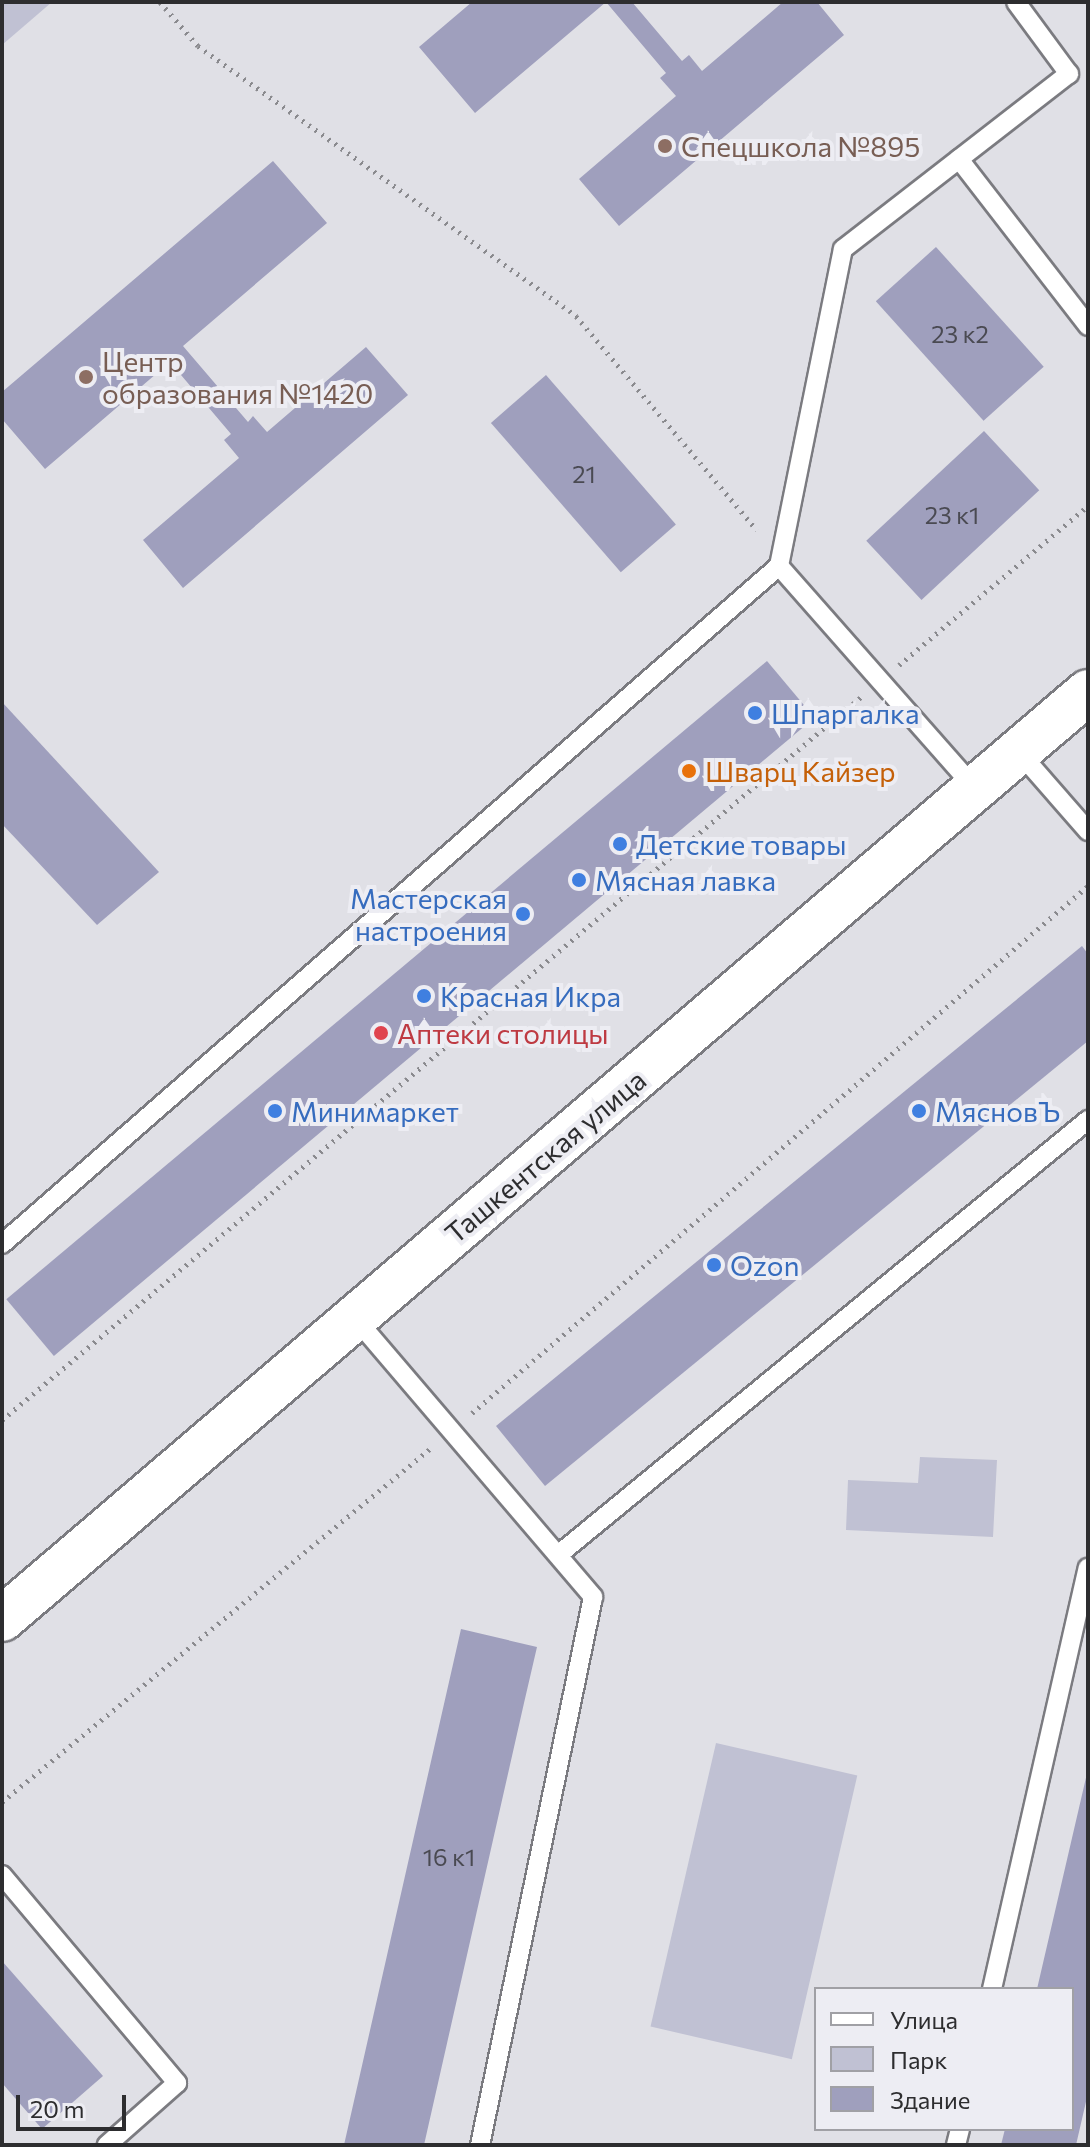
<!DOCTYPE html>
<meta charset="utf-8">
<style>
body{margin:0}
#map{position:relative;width:1090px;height:2147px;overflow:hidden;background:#e0e0e6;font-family:Commissioner,sans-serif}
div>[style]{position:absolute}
.green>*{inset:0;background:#c0c1d3;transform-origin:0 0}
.building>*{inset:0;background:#9f9fbd;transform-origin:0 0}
.path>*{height:5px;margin-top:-2.5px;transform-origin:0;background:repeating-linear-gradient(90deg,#8a8a8e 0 2px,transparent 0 8px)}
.roads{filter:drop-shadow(2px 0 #7b7b80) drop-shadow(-2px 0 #7b7b80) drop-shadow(0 2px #7b7b80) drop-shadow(0 -2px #7b7b80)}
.lane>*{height:18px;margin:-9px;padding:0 9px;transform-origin:9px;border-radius:9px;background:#fff}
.secondary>*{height:44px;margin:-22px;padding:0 22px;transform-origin:22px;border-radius:22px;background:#fff}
.dots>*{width:22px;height:22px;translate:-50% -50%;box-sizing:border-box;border:4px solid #ededf3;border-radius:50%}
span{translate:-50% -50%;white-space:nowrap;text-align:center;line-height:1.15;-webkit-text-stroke:8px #ededf3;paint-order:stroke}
.number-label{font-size:24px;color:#4a4a52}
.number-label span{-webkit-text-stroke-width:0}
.education-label{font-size:28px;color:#785e54}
.left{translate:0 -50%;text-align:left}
.shop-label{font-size:28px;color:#366cbe}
.right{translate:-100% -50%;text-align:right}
.food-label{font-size:28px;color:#c56008}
.health-label{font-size:28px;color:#be3a42}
.street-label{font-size:28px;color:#2d2d2f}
.frame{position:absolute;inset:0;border:4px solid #2d2d2f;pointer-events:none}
.legend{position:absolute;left:814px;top:1987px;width:260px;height:144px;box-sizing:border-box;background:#ededf3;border:2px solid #a0a0a5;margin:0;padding:10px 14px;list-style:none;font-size:24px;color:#2d2d2f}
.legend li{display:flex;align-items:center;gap:16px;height:40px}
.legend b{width:40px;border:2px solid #a0a0a5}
.scale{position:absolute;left:16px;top:2095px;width:110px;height:36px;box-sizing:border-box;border:4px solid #2d2d2f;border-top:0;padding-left:10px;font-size:24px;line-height:28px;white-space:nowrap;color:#2d2d2f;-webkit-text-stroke:6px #ededf3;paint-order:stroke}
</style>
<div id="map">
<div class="green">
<i style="clip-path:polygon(2px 2px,52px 2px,2px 45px)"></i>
<i style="clip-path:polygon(920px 1457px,997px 1460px,993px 1537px,846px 1530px,848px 1480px,918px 1483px)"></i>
<i style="left:716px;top:1743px;width:145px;height:291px;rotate:13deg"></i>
</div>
<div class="building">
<i style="clip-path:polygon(472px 2px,632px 2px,682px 61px,689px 55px,702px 71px,783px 2px,817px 2px,844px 35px,619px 226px,579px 179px,676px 96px,660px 78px,666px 73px,606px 2px,475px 113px,419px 47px)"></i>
<i style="clip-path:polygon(273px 161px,327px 223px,183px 346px,248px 422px,253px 416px,267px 432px,366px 347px,408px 395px,183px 588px,143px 540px,239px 458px,224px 440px,231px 434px,170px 362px,45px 469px,2px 419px,2px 392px)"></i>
<i style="left:936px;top:247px;width:161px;height:81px;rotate:48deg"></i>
<i style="left:546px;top:375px;width:198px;height:73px;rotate:49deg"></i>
<i style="left:984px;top:431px;width:81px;height:161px;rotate:47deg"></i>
<i style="left:767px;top:661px;width:74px;height:993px;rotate:50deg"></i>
<i style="clip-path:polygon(2px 702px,159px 872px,97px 925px,2px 824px)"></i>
<i style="clip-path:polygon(1082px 946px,1088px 954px,1088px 1041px,545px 1486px,496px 1426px)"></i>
<i style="clip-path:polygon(461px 1629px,537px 1647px,524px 1703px,424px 2145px,344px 2145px)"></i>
<i style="clip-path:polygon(1088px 1769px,1088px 2093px,1076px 2145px,1001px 2145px,1005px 2129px,1072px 2129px,1072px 1989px,1037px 1989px)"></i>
<i style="clip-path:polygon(2px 1961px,103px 2076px,42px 2129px,2px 2083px)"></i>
</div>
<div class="path">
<i style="left:160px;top:2px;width:58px;rotate:49.2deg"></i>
<i style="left:198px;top:46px;width:465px;rotate:35.5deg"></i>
<i style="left:576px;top:316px;width:280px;rotate:49.8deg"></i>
<i style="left:899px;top:665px;width:247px;rotate:-40.1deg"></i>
<i style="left:472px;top:1413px;width:811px;rotate:-40.55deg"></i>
<i style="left:2px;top:1420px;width:1123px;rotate:-40.09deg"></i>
<i style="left:2px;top:1802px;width:556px;rotate:-39.53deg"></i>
</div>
<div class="roads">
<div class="lane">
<i style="left:959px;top:159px;width:211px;rotate:52.3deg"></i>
<i style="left:779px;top:566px;width:296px;rotate:48.6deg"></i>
<i style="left:1019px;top:752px;width:105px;rotate:48.9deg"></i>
<i style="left:2px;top:1244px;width:1031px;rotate:-41.11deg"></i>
<i style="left:779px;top:566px;width:323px;rotate:-78.6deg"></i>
<i style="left:843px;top:249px;width:286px;rotate:-37.8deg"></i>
<i style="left:1069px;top:74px;width:89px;rotate:-126.4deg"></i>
<i style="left:355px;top:1318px;width:367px;rotate:49.5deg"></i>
<i style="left:593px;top:1597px;width:560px;rotate:101.65deg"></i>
<i style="left:558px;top:1555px;width:686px;rotate:-39.38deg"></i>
<i style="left:2px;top:1875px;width:272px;rotate:49.9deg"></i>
<i style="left:177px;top:2083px;width:94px;rotate:138.5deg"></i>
<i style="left:992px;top:1989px;width:432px;rotate:-77.2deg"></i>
<i style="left:956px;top:2145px;width:16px;rotate:-76deg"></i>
</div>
<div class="secondary">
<i style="left:2px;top:1619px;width:1428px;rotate:-40.48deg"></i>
</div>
</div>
<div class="dots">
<i style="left:665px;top:146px;background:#8d6e63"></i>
<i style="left:86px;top:377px;background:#8d6e63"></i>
<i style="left:755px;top:713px;background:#3f7fe0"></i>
<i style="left:689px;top:771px;background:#e8710a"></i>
<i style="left:620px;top:844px;background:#3f7fe0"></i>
<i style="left:579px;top:880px;background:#3f7fe0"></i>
<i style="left:523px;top:914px;background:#3f7fe0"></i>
<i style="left:424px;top:996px;background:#3f7fe0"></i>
<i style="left:381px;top:1033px;background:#e0444e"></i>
<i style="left:275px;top:1111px;background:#3f7fe0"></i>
<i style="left:919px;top:1111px;background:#3f7fe0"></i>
<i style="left:714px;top:1265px;background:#3f7fe0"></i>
</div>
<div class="number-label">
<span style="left:960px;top:334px">23 к2</span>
<span style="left:584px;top:474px">21</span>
<span style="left:952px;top:515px">23 к1</span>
<span style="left:449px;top:1857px">16 к1</span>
</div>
<div class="education-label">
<span class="left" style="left:681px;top:146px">Спецшкола №895</span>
<span class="left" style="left:102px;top:377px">Центр<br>образования №1420</span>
</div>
<div class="shop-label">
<span class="left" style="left:771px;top:713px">Шпаргалка</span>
<span class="left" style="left:636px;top:844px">Детские товары</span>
<span class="left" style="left:595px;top:880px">Мясная лавка</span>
<span class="right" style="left:507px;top:914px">Мастерская<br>настроения</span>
<span class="left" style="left:440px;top:996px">Красная Икра</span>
<span class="left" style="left:291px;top:1111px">Минимаркет</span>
<span class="left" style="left:935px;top:1111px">МясновЪ</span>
<span class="left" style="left:730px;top:1265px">Ozon</span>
</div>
<div class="food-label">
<span class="left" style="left:705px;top:771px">Шварц Кайзер</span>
</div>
<div class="health-label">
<span class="left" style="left:397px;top:1033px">Аптеки столицы</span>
</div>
<div class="street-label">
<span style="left:545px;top:1156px;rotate:-40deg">Ташкентская улица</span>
</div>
<div class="frame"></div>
<ul class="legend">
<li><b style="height:10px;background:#fff"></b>Улица</li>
<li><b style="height:22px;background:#c0c1d3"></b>Парк</li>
<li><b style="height:22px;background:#9f9fbd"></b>Здание</li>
</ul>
<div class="scale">20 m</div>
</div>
